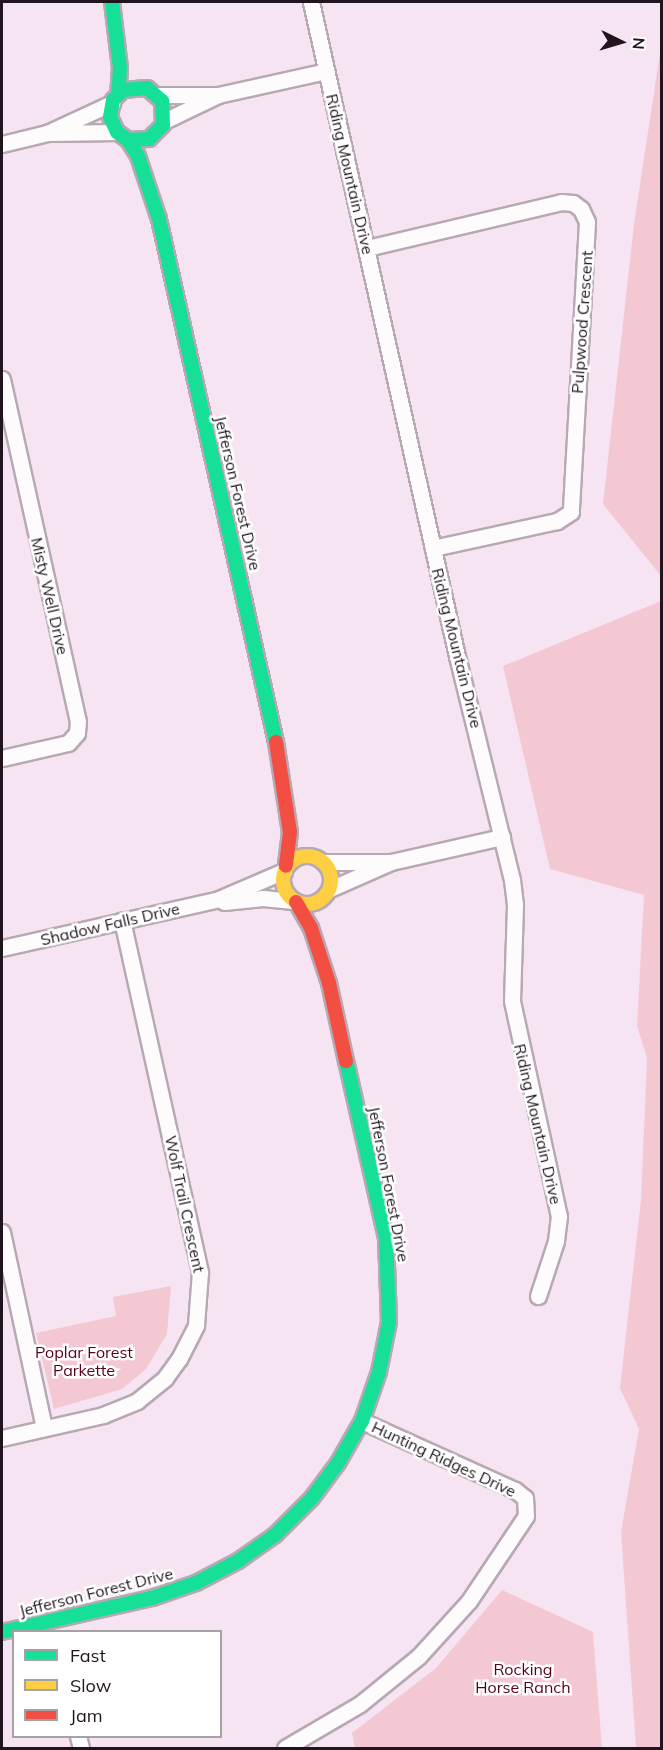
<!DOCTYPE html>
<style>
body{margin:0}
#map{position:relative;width:663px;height:1750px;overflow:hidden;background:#f6e4f2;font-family:Mulish,sans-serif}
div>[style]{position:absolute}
.green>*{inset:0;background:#f4c8d2}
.roads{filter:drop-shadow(2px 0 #b7a9b4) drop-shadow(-2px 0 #b7a9b4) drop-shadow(0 2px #b7a9b4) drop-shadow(0 -2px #b7a9b4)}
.street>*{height:15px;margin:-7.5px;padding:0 7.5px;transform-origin:7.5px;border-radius:7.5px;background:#fefbfd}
.fast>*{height:14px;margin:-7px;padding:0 7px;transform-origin:7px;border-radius:7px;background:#16e098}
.slow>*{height:14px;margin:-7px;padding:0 7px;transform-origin:7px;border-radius:7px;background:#ffcf43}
.slow>.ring{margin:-7px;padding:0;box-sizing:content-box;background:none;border:14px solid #ffcf43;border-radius:50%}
.jam>*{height:14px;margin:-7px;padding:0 7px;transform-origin:7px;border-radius:7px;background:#f24e42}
span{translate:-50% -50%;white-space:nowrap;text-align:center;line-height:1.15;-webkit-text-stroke:5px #fff;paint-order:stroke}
.street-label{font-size:16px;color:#20151e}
.park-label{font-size:16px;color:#56001a}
.frame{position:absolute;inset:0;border:3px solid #20151e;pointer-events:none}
.legend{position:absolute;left:12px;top:1630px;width:210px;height:108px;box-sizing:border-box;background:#fff;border:2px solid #a6a1a5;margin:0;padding:8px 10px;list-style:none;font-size:18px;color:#20151e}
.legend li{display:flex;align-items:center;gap:12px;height:30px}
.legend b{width:30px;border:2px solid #a6a1a5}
.north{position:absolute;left:591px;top:12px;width:60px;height:60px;-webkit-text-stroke:4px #fff;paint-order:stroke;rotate:95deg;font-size:16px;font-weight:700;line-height:24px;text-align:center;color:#20151e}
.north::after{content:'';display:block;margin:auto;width:21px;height:27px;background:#20151e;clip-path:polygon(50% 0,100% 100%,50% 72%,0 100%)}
</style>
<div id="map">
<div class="green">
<i style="clip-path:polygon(661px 46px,662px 576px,661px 576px,603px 504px,634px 224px)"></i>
<i style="clip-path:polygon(661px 601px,662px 1748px,636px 1748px,621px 1532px,639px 1429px,620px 1388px,641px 1200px,647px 1058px,637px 1026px,644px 895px,550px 869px,503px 666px)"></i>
<i style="clip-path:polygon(171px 1286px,167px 1334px,146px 1369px,122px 1389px,54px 1409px,36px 1333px,116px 1316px,113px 1297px)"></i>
<i style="clip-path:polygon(502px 1590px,593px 1632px,602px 1748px,355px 1748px,352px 1733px,436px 1668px)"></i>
</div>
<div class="roads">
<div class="street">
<i style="left:311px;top:2px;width:670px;rotate:77.42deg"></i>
<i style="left:457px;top:656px;width:231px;rotate:76.2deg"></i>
<i style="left:512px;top:880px;width:25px;rotate:83deg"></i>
<i style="left:515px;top:905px;width:96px;rotate:91.8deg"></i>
<i style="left:512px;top:1001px;width:220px;rotate:77.7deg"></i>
<i style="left:559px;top:1216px;width:25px;rotate:97deg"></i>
<i style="left:556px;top:1241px;width:58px;rotate:108.1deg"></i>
<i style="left:158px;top:95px;width:60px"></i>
<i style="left:164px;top:121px;width:60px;rotate:-25.7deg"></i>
<i style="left:218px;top:95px;width:111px;rotate:-12.5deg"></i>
<i style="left:47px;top:133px;width:70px;rotate:-0.8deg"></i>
<i style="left:2px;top:144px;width:46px;rotate:-13.7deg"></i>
<i style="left:47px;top:133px;width:72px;rotate:-24.8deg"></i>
<i style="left:367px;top:248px;width:199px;rotate:-13.3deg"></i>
<i style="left:561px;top:202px;width:12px;rotate:5deg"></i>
<i style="left:573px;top:203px;width:10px;rotate:37deg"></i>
<i style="left:581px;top:209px;width:14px;rotate:65deg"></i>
<i style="left:587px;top:222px;width:290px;rotate:93.2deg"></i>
<i style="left:571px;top:512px;width:17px;rotate:147deg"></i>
<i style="left:557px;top:521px;width:127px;rotate:167.7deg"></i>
<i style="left:2px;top:379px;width:350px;rotate:77.5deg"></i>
<i style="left:78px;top:721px;width:12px;rotate:95deg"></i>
<i style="left:77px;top:733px;width:13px;rotate:132deg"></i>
<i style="left:68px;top:743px;width:68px;rotate:167.2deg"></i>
<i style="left:324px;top:862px;width:67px"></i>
<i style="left:330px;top:889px;width:67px;rotate:-23.9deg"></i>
<i style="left:391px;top:862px;width:114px;rotate:-12.7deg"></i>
<i style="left:224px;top:902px;width:39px;rotate:-6deg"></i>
<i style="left:263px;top:898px;width:30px;rotate:6deg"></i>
<i style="left:2px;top:948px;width:222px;rotate:-12.7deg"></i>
<i style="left:219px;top:899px;width:71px;rotate:-23.3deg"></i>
<i style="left:2px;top:1232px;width:200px;rotate:77.9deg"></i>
<i style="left:2px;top:1438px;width:104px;rotate:-12.8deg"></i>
<i style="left:103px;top:1415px;width:37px;rotate:-22deg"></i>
<i style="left:137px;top:1401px;width:36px;rotate:-39deg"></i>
<i style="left:165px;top:1378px;width:24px;rotate:-54deg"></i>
<i style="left:179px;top:1359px;width:38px;rotate:-63deg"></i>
<i style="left:196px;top:1325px;width:53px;rotate:-85.7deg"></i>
<i style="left:200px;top:1272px;width:360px;rotate:-102.5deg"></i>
<i style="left:78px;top:1736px;width:12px;rotate:76deg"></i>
<i style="left:285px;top:1748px;width:87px;rotate:-30.4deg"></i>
<i style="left:360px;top:1704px;width:76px;rotate:-39.1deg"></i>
<i style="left:419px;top:1656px;width:74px;rotate:-47.7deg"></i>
<i style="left:469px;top:1601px;width:102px;rotate:-56.2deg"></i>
<i style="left:526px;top:1516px;width:18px;rotate:-93deg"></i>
<i style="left:525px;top:1498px;width:13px;rotate:-141deg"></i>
<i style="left:515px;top:1490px;width:168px;rotate:-155.7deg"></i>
</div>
<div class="fast">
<i style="left:112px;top:2px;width:66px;rotate:83.1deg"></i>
<i style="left:120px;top:68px;width:26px;rotate:94deg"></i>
<i style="left:128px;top:140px;width:21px;rotate:-3deg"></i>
<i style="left:149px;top:139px;width:20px;rotate:-45deg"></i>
<i style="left:163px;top:125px;width:24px;rotate:-92deg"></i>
<i style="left:162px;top:101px;width:20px;rotate:-139deg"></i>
<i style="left:147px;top:88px;width:24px;rotate:175deg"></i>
<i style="left:123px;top:90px;width:14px;rotate:135deg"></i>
<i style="left:113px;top:100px;width:17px;rotate:100deg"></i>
<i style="left:110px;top:117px;width:17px;rotate:65deg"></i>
<i style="left:117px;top:132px;width:14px;rotate:36deg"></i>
<i style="left:128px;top:140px;width:19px;rotate:58deg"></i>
<i style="left:138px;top:156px;width:66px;rotate:71.6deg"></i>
<i style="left:159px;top:219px;width:536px;rotate:77.39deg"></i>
<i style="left:2px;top:1632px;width:154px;rotate:-12.8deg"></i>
<i style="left:152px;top:1598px;width:46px;rotate:-18.8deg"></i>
<i style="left:196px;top:1583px;width:47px;rotate:-27.6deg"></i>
<i style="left:238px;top:1561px;width:45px;rotate:-35.1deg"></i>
<i style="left:275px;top:1535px;width:52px;rotate:-45deg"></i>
<i style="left:312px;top:1498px;width:44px;rotate:-53.4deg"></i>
<i style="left:338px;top:1463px;width:48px;rotate:-60.3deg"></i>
<i style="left:362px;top:1421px;width:52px;rotate:-70.9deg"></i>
<i style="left:379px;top:1372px;width:51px;rotate:-78.7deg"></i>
<i style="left:389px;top:1322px;width:84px;rotate:-92deg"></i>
<i style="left:386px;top:1238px;width:181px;rotate:-102.7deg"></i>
</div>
<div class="slow">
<i class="ring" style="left:283px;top:856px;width:34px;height:34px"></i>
</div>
<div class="jam">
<i style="left:276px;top:742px;width:91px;rotate:81.2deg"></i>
<i style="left:290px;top:832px;width:34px;rotate:97deg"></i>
<i style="left:296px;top:902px;width:30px;rotate:60deg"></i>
<i style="left:311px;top:928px;width:58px;rotate:71.9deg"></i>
<i style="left:329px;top:983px;width:80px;rotate:77.7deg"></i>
</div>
</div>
<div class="street-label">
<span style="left:350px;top:174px;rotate:77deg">Riding Mountain Drive</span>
<span style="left:582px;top:322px;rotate:-86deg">Pulpwood Crescent</span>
<span style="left:238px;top:493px;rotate:77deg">Jefferson Forest Drive</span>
<span style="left:50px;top:596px;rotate:77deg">Misty Well Drive</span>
<span style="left:457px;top:648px;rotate:76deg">Riding Mountain Drive</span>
<span style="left:110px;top:924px;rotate:-13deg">Shadow Falls Drive</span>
<span style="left:538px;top:1124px;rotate:77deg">Riding Mountain Drive</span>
<span style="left:389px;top:1184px;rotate:79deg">Jefferson Forest Drive</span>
<span style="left:185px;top:1204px;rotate:78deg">Wolf Trail Crescent</span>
<span style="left:444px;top:1459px;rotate:25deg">Hunting Ridges Drive</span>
<span style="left:96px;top:1592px;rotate:-14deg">Jefferson Forest Drive</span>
</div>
<div class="park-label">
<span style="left:84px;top:1361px">Poplar Forest<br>Parkette</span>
<span style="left:523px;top:1678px">Rocking<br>Horse Ranch</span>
</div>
<div class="frame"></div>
<ul class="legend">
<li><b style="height:8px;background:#16e098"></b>Fast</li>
<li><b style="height:8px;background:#ffcf43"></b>Slow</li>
<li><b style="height:8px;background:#f24e42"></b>Jam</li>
</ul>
<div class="north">N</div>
</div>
